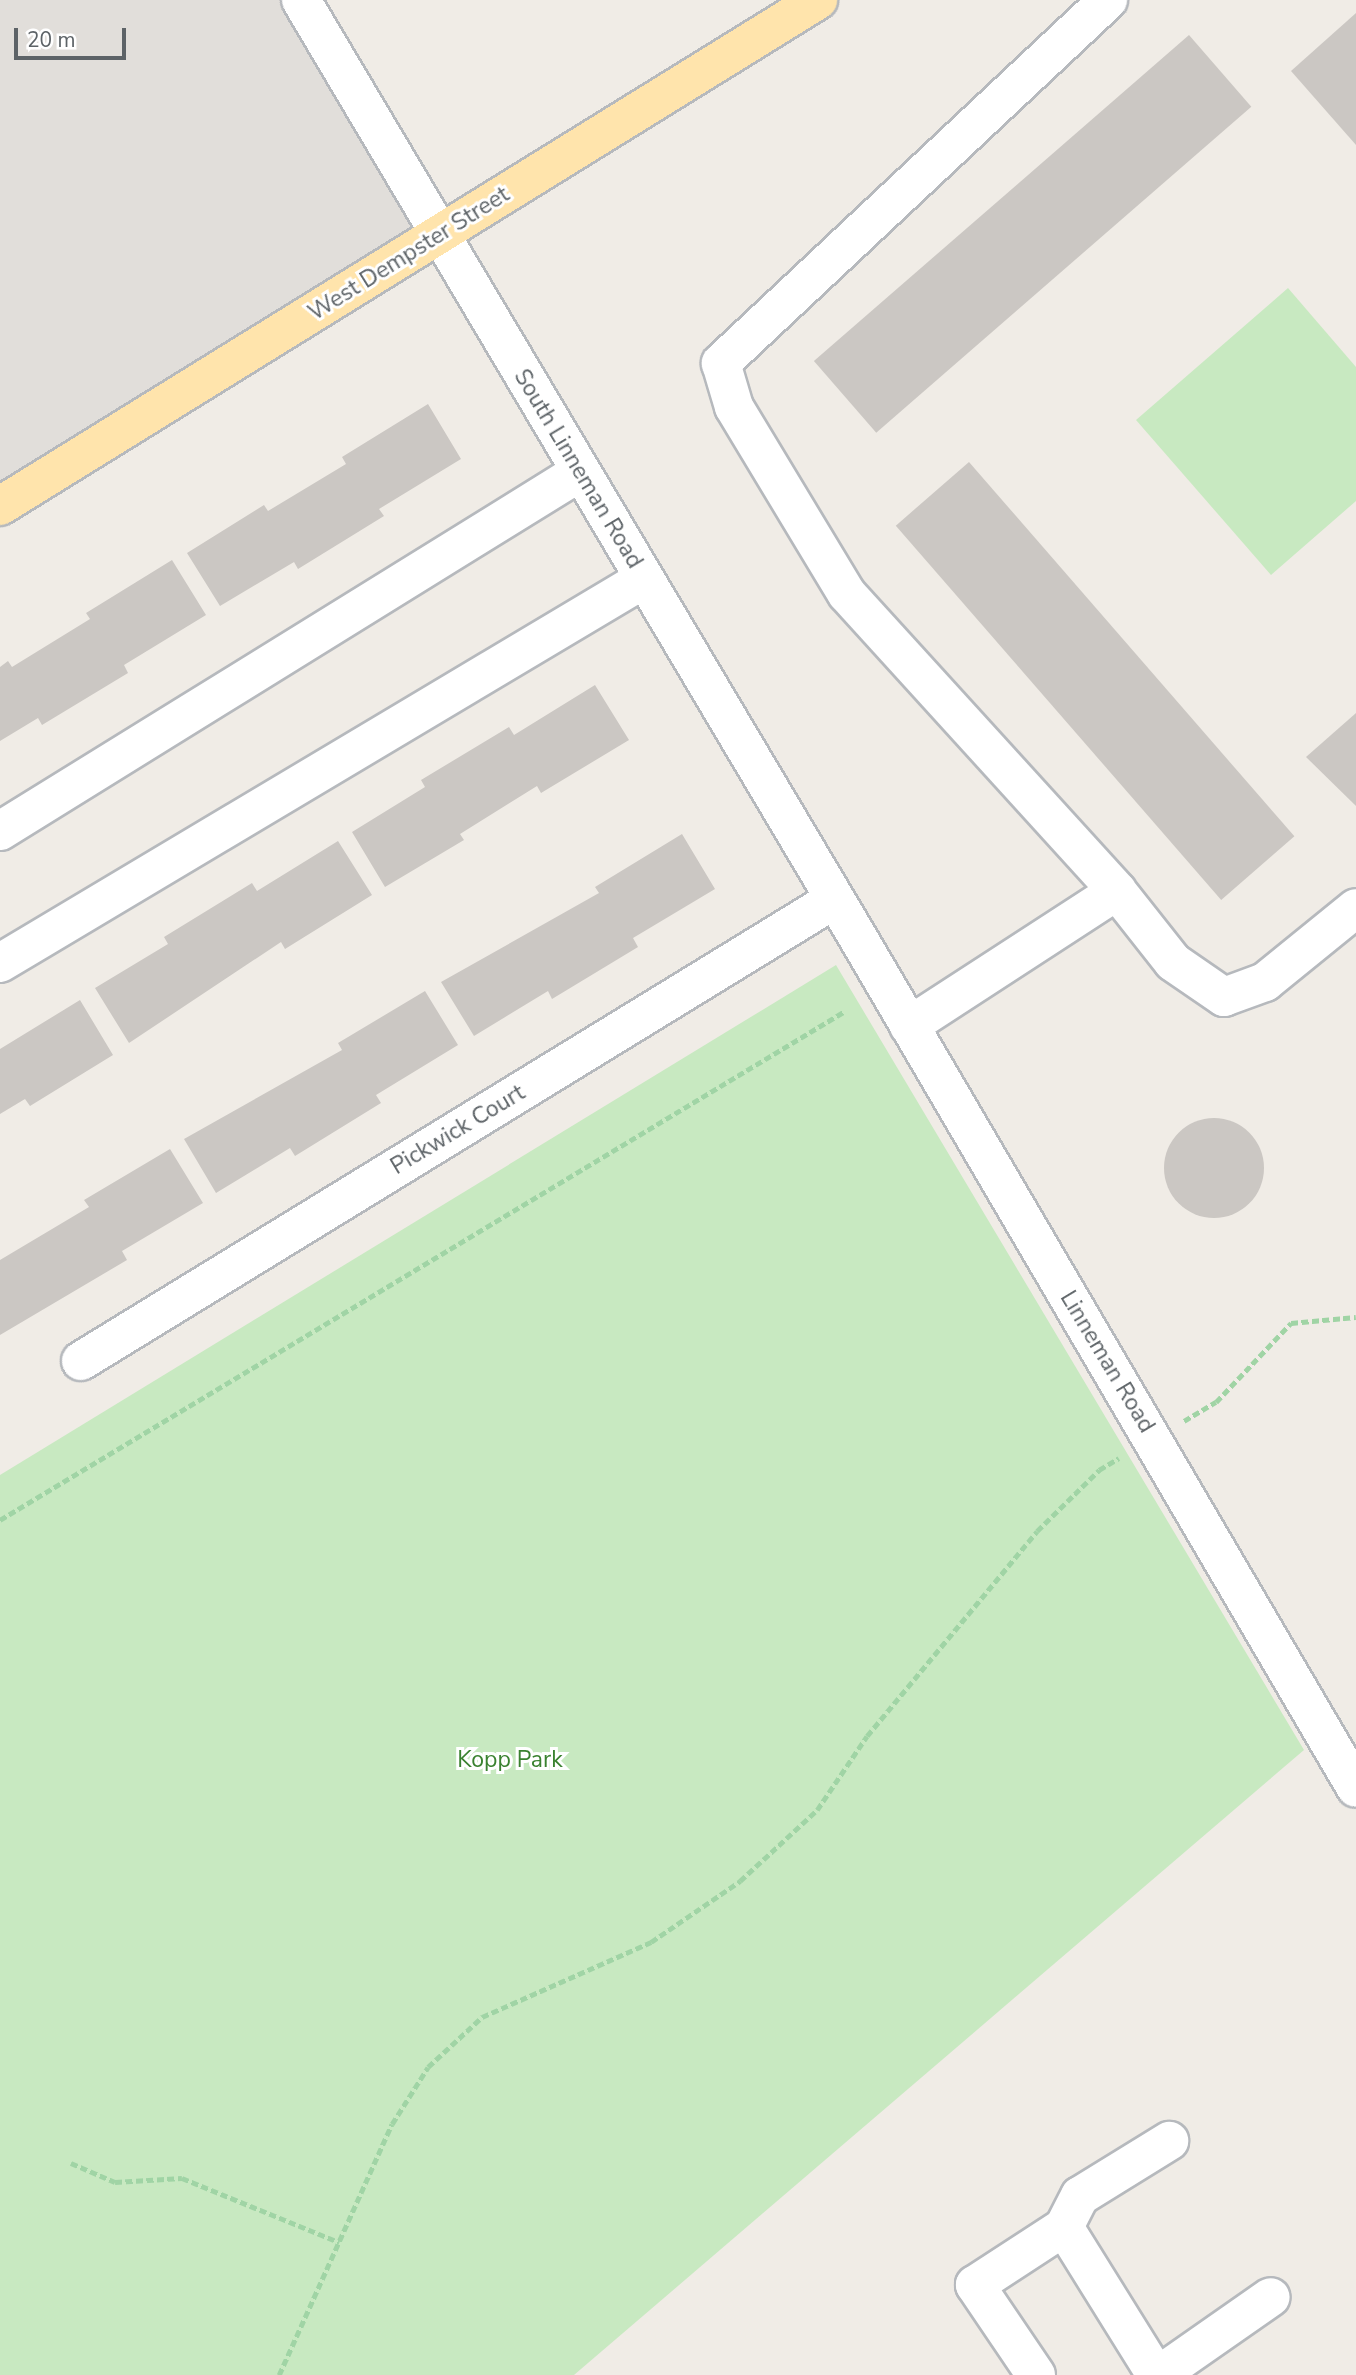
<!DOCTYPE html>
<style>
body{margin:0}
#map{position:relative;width:1356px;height:2375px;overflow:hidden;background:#f0ece6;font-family:"Nunito Sans",sans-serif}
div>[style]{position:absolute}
.industrial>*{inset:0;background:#e1deda}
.green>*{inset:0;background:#c8e9c1}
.building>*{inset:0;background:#cbc7c3;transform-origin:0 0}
.round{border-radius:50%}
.path>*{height:4.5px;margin-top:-2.25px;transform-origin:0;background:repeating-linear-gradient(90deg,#a0d4a5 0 7px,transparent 0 10.5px)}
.roads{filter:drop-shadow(2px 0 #b6b9bd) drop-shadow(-2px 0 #b6b9bd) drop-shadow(0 2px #b6b9bd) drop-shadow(0 -2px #b6b9bd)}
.minor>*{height:38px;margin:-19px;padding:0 19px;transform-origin:19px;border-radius:19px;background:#fff}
.major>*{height:38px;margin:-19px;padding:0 19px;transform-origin:19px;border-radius:19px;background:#ffe4ac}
span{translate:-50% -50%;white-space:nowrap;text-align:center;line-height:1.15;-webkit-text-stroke:6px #fff;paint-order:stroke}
.street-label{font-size:23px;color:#5d6367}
.park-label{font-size:23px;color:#3a8230}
.scale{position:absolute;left:14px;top:28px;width:112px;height:32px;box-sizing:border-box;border:4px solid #5d6367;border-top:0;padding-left:9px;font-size:21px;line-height:24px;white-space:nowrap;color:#5d6367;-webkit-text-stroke:5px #fff;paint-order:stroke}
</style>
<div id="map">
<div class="industrial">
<i style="clip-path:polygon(0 0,281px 0,418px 232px,0 490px)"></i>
</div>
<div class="green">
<i style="clip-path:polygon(1288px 288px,1356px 367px,1356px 501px,1271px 575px,1136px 420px)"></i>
<i style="clip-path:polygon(836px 965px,1304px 1750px,574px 2375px,0 2375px,0 1475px)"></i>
</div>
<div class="building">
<i style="clip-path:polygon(1356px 13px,1356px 145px,1291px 71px)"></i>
<i style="left:1189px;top:35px;width:95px;height:497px;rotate:49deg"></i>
<i style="clip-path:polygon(428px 404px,461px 459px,379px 509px,384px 516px,298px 569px,294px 562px,220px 606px,187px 553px,264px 505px,268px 511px,346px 464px,342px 457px)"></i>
<i style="left:969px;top:462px;width:496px;height:97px;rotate:49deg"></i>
<i style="clip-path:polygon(172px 560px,206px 615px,124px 665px,128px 673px,42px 725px,38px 718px,0 741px,0 667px,8px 661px,12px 667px,90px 619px,86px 613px)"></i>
<i style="clip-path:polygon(595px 685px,629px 740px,541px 793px,537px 786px,460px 834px,464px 840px,385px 887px,352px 832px,425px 787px,421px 780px,509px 727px,514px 735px)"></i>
<i style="clip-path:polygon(1356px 713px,1356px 806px,1306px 757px)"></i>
<i style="clip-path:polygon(682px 834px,715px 889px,633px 938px,638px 947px,552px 999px,548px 991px,474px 1036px,441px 982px,599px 893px,595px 887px)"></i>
<i style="clip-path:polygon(338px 841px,372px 895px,285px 949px,281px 942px,129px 1043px,95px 988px,168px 944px,164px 937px,252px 883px,257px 891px)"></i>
<i style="clip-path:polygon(425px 991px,458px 1045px,376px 1095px,381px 1103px,295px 1156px,290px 1148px,216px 1193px,184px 1139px,342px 1050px,338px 1043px)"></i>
<i style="clip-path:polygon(80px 1000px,113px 1055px,30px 1106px,25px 1099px,0 1114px,0 1049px)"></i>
<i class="round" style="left:1164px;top:1118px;width:100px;height:100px"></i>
<i style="clip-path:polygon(170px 1149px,203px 1203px,122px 1251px,127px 1260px,0 1335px,0 1260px,89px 1207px,84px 1200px)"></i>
</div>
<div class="path">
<i style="left:1184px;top:1421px;width:37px;rotate:-31deg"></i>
<i style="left:1216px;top:1402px;width:109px;rotate:-46.5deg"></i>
<i style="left:1291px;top:1323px;width:65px;rotate:-5.3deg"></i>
<i style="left:0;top:1520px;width:986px;rotate:-31.06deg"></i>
<i style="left:71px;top:2163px;width:48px;rotate:23.4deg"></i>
<i style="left:115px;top:2182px;width:67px;rotate:-3.4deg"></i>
<i style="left:182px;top:2178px;width:170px;rotate:22.2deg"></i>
<i style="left:279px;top:2375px;width:275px;rotate:-65.8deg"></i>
<i style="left:392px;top:2124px;width:67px;rotate:-57.7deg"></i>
<i style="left:428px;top:2067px;width:74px;rotate:-42.8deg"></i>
<i style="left:482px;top:2017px;width:185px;rotate:-23.9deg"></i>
<i style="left:651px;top:1942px;width:108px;rotate:-34.4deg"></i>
<i style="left:740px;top:1881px;width:105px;rotate:-42.7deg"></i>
<i style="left:817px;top:1810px;width:89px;rotate:-56deg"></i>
<i style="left:867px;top:1736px;width:266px;rotate:-50.3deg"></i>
<i style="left:1037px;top:1531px;width:87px;rotate:-44.5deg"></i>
<i style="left:1099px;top:1470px;width:23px;rotate:-31deg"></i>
</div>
<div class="roads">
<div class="minor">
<i style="left:301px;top:0;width:1089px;rotate:59.29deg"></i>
<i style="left:857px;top:936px;width:987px;rotate:59.64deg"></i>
<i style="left:1108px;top:0;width:531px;rotate:136.83deg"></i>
<i style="left:721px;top:363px;width:46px;rotate:73.5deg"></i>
<i style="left:734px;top:407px;width:218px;rotate:58.9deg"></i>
<i style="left:847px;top:594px;width:401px;rotate:47.7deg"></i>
<i style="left:1117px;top:891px;width:90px;rotate:51.7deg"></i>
<i style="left:1173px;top:962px;width:62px;rotate:34.5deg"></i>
<i style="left:1224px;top:997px;width:44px;rotate:-20.1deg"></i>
<i style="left:1265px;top:982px;width:117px;rotate:-39.1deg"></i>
<i style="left:0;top:831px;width:682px;rotate:-31.76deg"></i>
<i style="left:0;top:963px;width:750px;rotate:-30.81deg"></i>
<i style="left:909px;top:1026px;width:248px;rotate:-33deg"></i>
<i style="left:81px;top:1361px;width:884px;rotate:-31.5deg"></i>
<i style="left:1064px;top:2227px;width:174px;rotate:58.1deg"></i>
<i style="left:1036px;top:2375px;width:109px;rotate:-124.1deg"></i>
<i style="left:975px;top:2285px;width:106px;rotate:-33.1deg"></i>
<i style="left:1064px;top:2227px;width:35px;rotate:-63deg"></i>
<i style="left:1080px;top:2196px;width:105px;rotate:-31.7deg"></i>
<i style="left:1159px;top:2375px;width:136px;rotate:-34.9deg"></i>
</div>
<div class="major">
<i style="left:0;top:506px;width:962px;rotate:-31.74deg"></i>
</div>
</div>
<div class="street-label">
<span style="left:409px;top:254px;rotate:-32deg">West Dempster Street</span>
<span style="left:578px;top:469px;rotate:59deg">South Linneman Road</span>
<span style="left:458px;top:1130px;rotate:-31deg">Pickwick Court</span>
<span style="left:1107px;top:1362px;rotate:59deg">Linneman Road</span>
</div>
<div class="park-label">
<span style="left:510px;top:1760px">Kopp Park</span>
</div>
<div class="scale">20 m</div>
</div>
